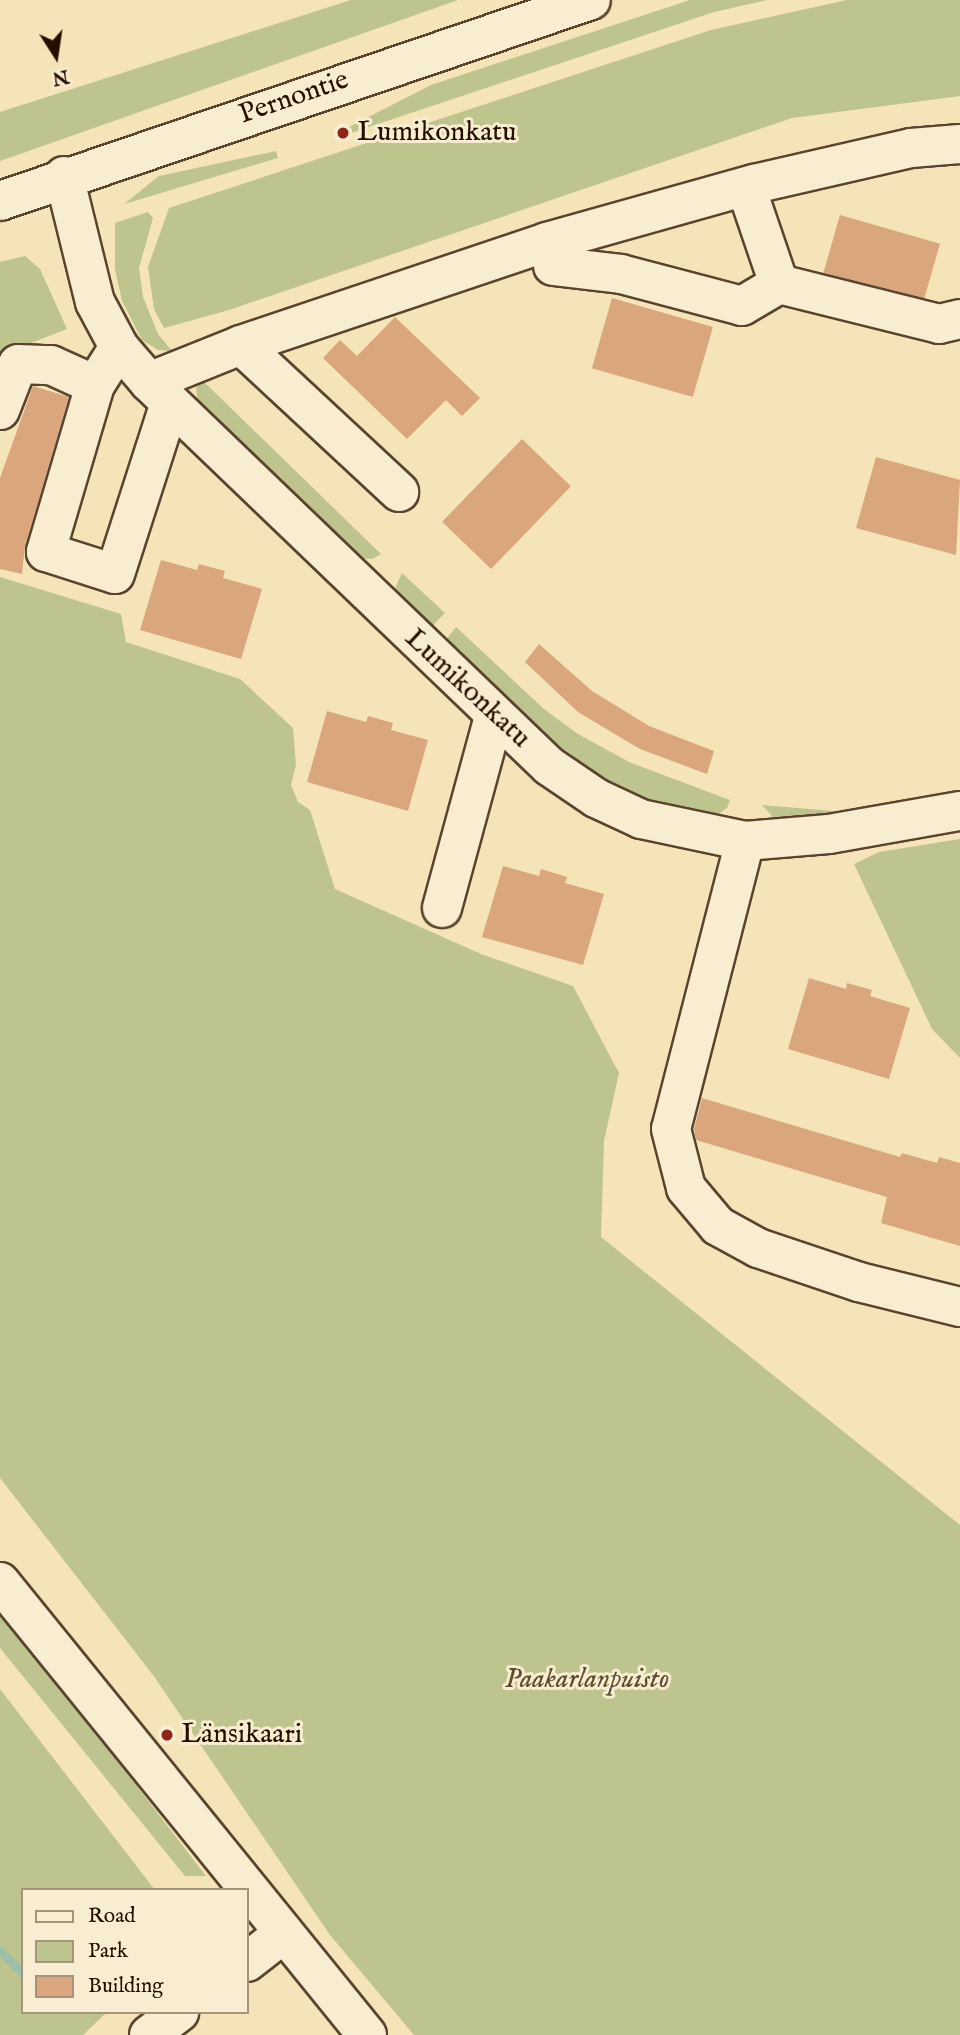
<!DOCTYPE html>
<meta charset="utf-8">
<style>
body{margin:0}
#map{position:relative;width:960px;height:2035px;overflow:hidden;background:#f4e4b7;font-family:"IM FELL English",serif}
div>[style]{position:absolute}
.green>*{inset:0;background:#bdc48d}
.stream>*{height:9px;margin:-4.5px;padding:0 4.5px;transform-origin:4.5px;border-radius:4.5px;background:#9ebfa8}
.building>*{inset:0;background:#daa67d;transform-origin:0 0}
.roads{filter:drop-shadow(2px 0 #5a442e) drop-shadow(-2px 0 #5a442e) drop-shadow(0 2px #5a442e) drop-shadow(0 -2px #5a442e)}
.minor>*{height:38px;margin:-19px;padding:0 19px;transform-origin:19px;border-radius:19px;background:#f8edd0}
.dots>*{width:19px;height:19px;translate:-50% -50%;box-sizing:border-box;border:4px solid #f8edd0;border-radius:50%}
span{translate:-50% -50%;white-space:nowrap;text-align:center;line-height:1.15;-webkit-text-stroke:6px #f8edd0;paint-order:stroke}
.street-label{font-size:28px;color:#270f00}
.poi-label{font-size:28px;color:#270f00}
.left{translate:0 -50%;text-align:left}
.park-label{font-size:28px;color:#5c4e31;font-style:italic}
.legend{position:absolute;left:21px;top:1888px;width:228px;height:126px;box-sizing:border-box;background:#f8edd0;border:2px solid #a4947d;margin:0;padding:9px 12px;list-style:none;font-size:21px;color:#270f00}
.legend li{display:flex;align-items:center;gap:14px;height:35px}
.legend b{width:35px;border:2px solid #a4947d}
.north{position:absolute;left:21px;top:21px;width:70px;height:70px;-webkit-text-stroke:5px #f8edd0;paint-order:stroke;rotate:168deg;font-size:19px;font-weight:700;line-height:28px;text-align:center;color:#270f00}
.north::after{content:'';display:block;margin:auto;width:24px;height:32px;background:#270f00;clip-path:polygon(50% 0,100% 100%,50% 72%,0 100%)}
</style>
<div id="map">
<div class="green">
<i style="clip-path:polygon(351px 0,458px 0,0 161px,0 112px)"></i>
<i style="clip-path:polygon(690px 0,767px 0,714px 12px,351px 133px,349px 127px,431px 85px)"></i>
<i style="clip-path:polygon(847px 0,960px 0,960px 96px,792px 118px,229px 310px,164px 328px,154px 309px,148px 267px,169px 208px,711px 30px)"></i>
<i style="clip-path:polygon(276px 151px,278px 158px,124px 204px,159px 176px)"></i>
<i style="clip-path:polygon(148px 212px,153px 218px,139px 268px,143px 297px,158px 334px,172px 351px,158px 350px,142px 340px,122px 301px,115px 269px,115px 223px)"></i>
<i style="clip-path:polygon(25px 256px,40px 269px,67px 329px,0 355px,0 262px)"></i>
<i style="clip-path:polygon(202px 380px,381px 554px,372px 559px,359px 558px,199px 408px,196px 388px)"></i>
<i style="clip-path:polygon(402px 573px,445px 613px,432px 626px,398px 598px,396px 586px)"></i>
<i style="clip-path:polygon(0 577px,121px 614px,126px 642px,240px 679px,293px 728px,296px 765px,291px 785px,298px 802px,310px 810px,335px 889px,481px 954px,573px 986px,619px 1073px,604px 1141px,601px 1237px,960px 1525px,960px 2035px,414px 2035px,330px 1935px,153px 1675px,0 1478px)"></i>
<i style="clip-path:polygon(456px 627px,544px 709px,578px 734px,629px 762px,730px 800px,727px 808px,713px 818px,653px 804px,615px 788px,533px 726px,445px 641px)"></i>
<i style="clip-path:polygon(762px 805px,833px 811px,835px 818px,780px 825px)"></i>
<i style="clip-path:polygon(960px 839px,960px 1058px,932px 1029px,854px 864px,879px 852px)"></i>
<i style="clip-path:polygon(0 1608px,24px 1639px,206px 1876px,185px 1876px,0 1648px)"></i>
<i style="clip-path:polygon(0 1689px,155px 1890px,23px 1890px,23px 2012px,107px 2012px,83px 2035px,0 2035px)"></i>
</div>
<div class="stream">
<i style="left:0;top:1951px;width:32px;rotate:44deg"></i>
</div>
<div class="building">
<i style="left:840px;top:215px;width:104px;height:60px;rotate:16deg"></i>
<i style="left:612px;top:298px;width:105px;height:73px;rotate:16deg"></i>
<i style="clip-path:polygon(395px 317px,480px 398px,462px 416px,446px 400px,407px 439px,323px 358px,340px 340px,357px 356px)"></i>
<i style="clip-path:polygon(33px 386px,69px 397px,25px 546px,22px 574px,0 569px,0 478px)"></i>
<i style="left:522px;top:439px;width:68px;height:115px;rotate:44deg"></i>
<i style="clip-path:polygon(876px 457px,960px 480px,956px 555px,856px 528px)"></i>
<i style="clip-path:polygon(161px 560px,197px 570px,199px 564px,225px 571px,223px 578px,262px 589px,241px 659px,140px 630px)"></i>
<i style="clip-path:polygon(539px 644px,592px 691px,649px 726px,714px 751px,707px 774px,640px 749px,578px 712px,525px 662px)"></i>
<i style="clip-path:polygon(327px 711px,366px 722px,368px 716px,393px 723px,391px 730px,428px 740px,408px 811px,307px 782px)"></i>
<i style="clip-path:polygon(503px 866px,539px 876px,541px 869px,567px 877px,565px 883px,604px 894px,583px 965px,482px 937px)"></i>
<i style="clip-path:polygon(809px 978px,846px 989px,847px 983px,872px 990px,870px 996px,910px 1008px,889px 1079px,788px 1049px)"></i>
<i style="clip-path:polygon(702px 1098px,900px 1157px,902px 1153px,937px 1163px,939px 1157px,960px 1163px,960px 1246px,881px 1223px,887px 1197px,696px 1140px,694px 1129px)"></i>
</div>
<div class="roads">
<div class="minor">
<i style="left:64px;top:176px;width:130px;rotate:76.2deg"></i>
<i style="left:95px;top:302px;width:51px;rotate:61.9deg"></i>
<i style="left:119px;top:347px;width:46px;rotate:49.4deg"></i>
<i style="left:149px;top:382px;width:554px;rotate:43.83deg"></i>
<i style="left:549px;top:766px;width:57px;rotate:34.2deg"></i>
<i style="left:596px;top:798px;width:50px;rotate:25deg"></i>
<i style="left:641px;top:819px;width:106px;rotate:11.9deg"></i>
<i style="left:745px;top:841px;width:84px;rotate:-4.8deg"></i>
<i style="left:829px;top:834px;width:133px;rotate:-10deg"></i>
<i style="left:746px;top:187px;width:102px;rotate:71.2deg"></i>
<i style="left:0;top:201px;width:624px;rotate:-18.78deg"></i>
<i style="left:553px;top:266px;width:68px;rotate:6.7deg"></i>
<i style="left:621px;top:274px;width:125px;rotate:14.8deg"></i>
<i style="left:742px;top:306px;width:43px;rotate:-30.7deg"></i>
<i style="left:779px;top:284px;width:165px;rotate:14deg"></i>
<i style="left:939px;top:324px;width:22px;rotate:-13deg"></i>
<i style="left:241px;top:345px;width:216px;rotate:42.9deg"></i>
<i style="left:119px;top:347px;width:45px;rotate:122.3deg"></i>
<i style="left:95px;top:385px;width:174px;rotate:106.4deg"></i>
<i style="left:46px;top:552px;width:72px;rotate:17.7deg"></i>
<i style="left:115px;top:574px;width:180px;rotate:-72.2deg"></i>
<i style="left:149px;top:382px;width:99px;rotate:-21.9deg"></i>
<i style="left:241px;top:345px;width:323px;rotate:-18.6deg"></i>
<i style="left:547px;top:242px;width:215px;rotate:-15.7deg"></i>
<i style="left:754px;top:184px;width:161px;rotate:-12.9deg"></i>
<i style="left:911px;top:148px;width:49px;rotate:-4.7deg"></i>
<i style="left:0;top:410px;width:49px;rotate:-68.6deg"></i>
<i style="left:18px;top:364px;width:33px;rotate:2deg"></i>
<i style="left:51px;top:365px;width:48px;rotate:24.4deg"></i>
<i style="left:745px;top:841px;width:297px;rotate:104.4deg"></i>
<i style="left:671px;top:1129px;width:61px;rotate:75.7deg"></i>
<i style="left:686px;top:1188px;width:50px;rotate:49.9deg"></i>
<i style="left:718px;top:1226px;width:46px;rotate:28.8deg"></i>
<i style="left:758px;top:1248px;width:107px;rotate:18.6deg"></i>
<i style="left:859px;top:1282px;width:104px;rotate:13.9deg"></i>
<i style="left:442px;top:908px;width:198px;rotate:-74.8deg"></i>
<i style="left:0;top:1582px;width:583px;rotate:50.99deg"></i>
<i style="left:247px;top:1962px;width:47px;rotate:-38.1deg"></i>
<i style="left:149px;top:2035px;width:38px;rotate:-37deg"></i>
</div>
</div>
<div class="dots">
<i style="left:343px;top:133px;background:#8f2418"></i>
<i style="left:167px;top:1735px;background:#8f2418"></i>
</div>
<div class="street-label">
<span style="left:294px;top:98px;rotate:-19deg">Pernontie</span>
<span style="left:467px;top:689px;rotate:43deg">Lumikonkatu</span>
</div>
<div class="poi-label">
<span class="left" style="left:357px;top:133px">Lumikonkatu</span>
<span class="left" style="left:181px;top:1735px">Länsikaari</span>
</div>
<div class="park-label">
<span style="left:587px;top:1680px">Paakarlanpuisto</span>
</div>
<ul class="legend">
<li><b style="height:9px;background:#f8edd0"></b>Road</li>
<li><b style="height:19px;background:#bdc48d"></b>Park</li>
<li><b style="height:19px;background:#daa67d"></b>Building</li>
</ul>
<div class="north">N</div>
</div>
